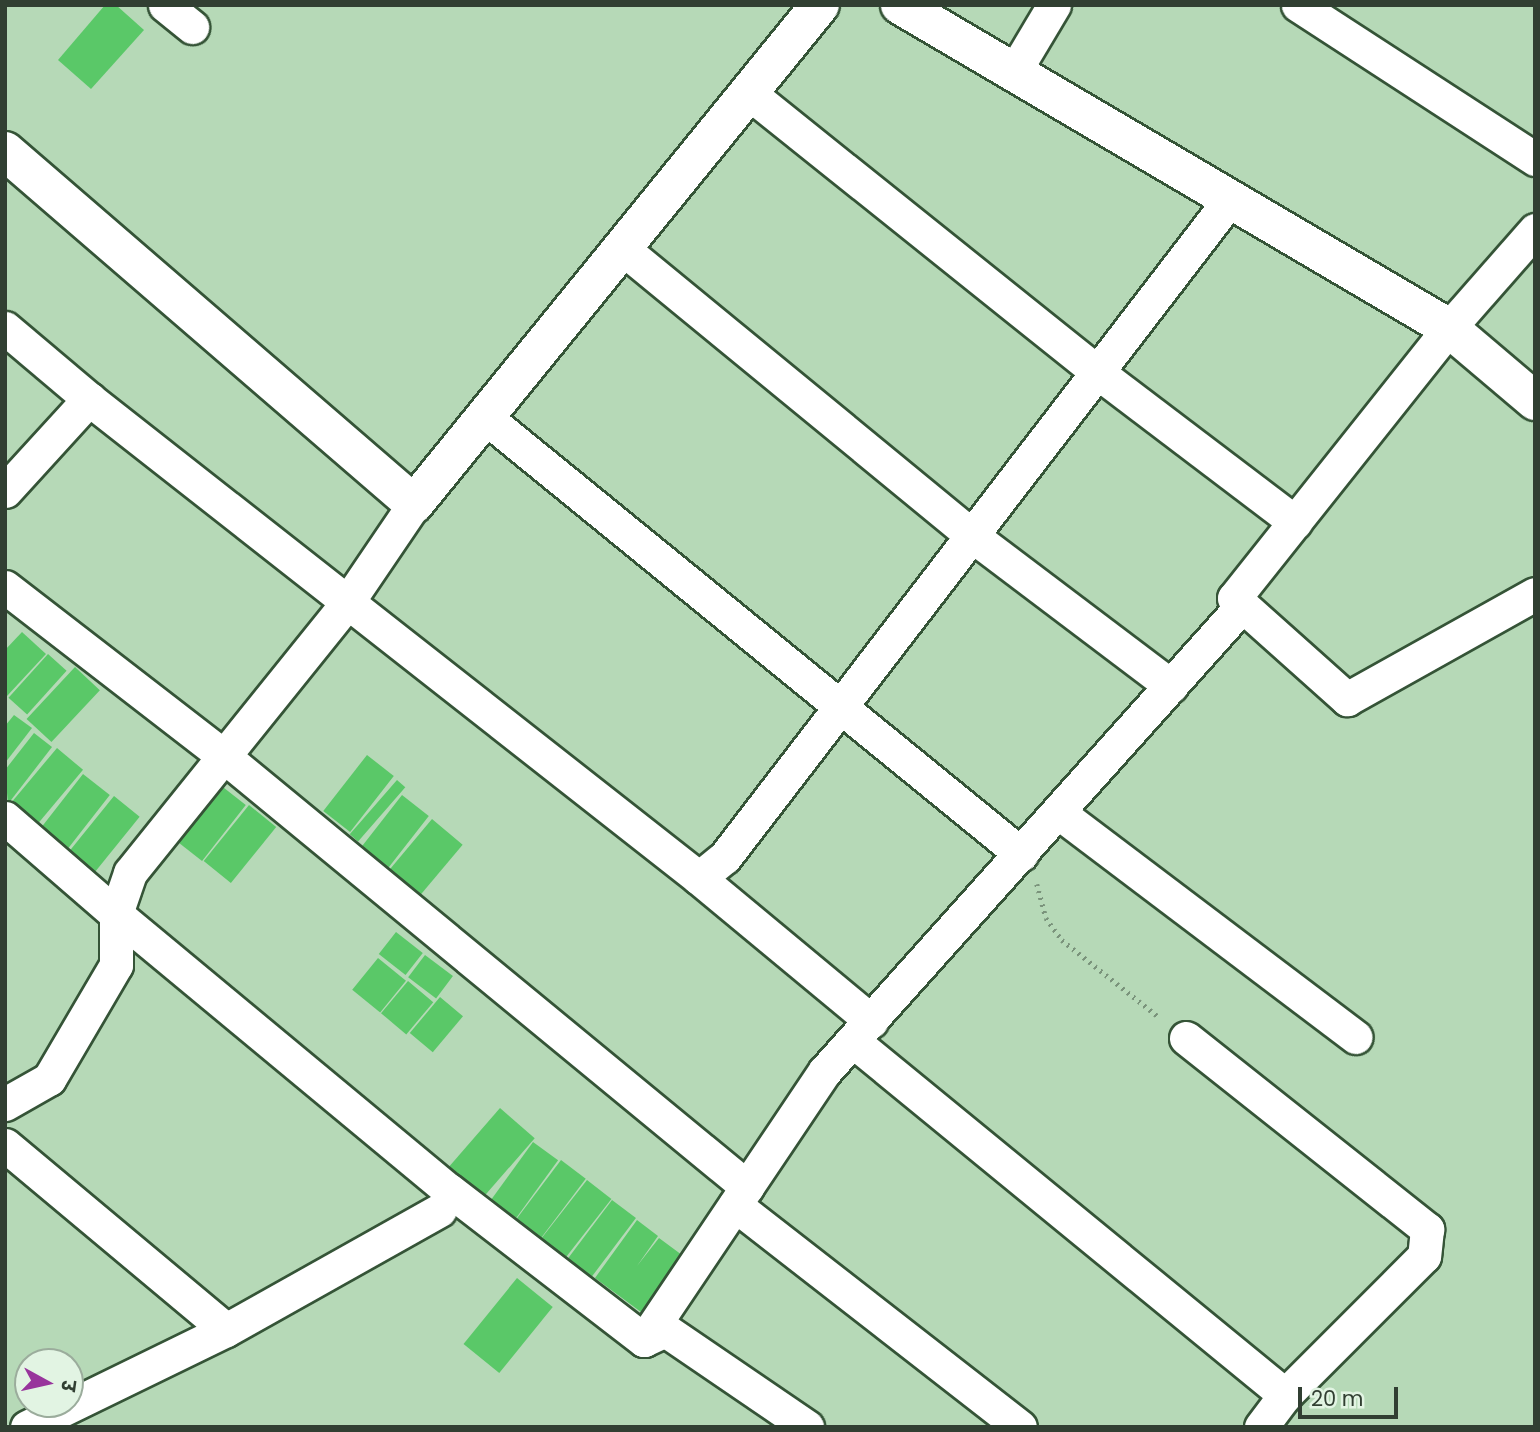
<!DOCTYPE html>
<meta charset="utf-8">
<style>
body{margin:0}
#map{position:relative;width:1540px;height:1432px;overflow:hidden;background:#b6d9b7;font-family:Poppins,"Noto Sans Devanagari",sans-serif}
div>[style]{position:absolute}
.building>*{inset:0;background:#5ac868;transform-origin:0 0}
.path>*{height:4.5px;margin-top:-2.25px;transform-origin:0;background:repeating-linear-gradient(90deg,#7a937b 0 2px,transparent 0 7px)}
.roads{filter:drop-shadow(2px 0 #355437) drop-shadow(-2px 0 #355437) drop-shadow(0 2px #355437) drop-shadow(0 -2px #355437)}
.minor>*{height:33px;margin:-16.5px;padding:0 16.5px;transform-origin:16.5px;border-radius:16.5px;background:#fff}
.tertiary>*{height:38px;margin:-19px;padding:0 19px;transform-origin:19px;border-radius:19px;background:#fff}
span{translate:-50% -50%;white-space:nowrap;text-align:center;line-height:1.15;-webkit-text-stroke:6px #e2f4e3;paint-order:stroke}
.frame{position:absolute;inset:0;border:7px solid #313f32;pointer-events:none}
.north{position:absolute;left:14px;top:1348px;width:70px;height:70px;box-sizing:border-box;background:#e2f4e3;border:2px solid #9bac9c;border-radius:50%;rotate:98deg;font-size:19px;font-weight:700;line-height:28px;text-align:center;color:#313f32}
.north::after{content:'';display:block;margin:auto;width:24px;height:32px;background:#98359c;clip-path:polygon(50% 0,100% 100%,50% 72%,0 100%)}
.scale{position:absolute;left:1298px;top:1387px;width:100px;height:32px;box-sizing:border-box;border:4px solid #313f32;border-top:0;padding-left:9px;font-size:21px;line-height:24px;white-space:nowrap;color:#313f32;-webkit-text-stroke:5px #e2f4e3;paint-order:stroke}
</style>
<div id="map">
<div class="building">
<i style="clip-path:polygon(105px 5px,116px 5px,144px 30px,91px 89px,58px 60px)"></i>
<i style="clip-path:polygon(22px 632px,46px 654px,7px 696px,5px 650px)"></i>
<i style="left:48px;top:654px;width:25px;height:59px;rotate:42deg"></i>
<i style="left:75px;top:667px;width:34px;height:71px;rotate:43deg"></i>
<i style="clip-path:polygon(14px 715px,32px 728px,5px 763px,5px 726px)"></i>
<i style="clip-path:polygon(34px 733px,52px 747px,8px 804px,5px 770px)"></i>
<i style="left:57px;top:748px;width:34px;height:72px;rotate:40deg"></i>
<i style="left:367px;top:755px;width:34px;height:71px;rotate:38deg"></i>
<i style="left:83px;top:774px;width:34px;height:71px;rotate:38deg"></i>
<i style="left:397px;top:780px;width:11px;height:72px;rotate:41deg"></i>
<i style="left:219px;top:784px;width:34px;height:71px;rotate:38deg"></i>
<i style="left:402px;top:795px;width:34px;height:71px;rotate:38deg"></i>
<i style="left:114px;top:796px;width:33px;height:71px;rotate:39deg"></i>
<i style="left:249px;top:805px;width:35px;height:72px;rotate:39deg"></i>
<i style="left:432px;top:819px;width:40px;height:72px;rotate:40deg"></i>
<i style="left:396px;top:932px;width:34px;height:28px;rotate:38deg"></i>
<i style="left:425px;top:955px;width:35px;height:28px;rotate:37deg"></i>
<i style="left:378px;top:958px;width:36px;height:41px;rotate:39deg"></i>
<i style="left:408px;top:981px;width:33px;height:42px;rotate:40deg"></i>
<i style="left:440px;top:997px;width:30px;height:47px;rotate:40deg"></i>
<i style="left:500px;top:1108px;width:46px;height:85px;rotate:41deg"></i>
<i style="left:533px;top:1142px;width:31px;height:79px;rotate:36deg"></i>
<i style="left:561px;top:1160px;width:31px;height:79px;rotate:37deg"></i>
<i style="left:587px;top:1180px;width:31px;height:79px;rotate:38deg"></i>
<i style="left:612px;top:1200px;width:30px;height:77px;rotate:37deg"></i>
<i style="clip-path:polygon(637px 1220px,658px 1236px,637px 1266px,659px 1238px,682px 1255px,641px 1312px,595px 1278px)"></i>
<i style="left:517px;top:1278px;width:46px;height:85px;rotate:39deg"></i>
</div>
<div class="path">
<i style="left:1037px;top:884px;width:35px;rotate:75deg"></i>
<i style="left:1046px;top:918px;width:27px;rotate:54deg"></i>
<i style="left:1062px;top:940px;width:125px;rotate:38.5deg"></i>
</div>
<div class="roads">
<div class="minor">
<i style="left:165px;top:5px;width:35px;rotate:39deg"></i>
<i style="left:1298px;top:5px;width:283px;rotate:33deg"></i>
<i style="left:1014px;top:72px;width:78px;rotate:-59.2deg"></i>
<i style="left:749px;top:93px;width:445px;rotate:38.7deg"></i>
<i style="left:1096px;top:371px;width:250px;rotate:37.2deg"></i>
<i style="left:1535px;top:230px;width:130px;rotate:131.3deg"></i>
<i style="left:1449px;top:328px;width:345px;rotate:128.5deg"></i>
<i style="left:1234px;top:598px;width:152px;rotate:41.8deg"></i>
<i style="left:1347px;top:699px;width:215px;rotate:-29.2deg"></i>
<i style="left:622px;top:248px;width:450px;rotate:39.4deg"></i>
<i style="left:970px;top:534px;width:252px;rotate:37.1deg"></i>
<i style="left:5px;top:328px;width:110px;rotate:40.2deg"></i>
<i style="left:89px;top:399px;width:776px;rotate:38.14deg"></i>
<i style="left:699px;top:878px;width:224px;rotate:39.7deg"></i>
<i style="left:485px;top:417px;width:692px;rotate:39.19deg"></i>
<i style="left:5px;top:491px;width:125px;rotate:-47.6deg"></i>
<i style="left:414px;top:504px;width:120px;rotate:124.1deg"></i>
<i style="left:347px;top:603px;width:346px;rotate:128.8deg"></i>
<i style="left:130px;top:873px;width:43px;rotate:108.9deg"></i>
<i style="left:116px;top:914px;width:433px;rotate:39.7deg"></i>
<i style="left:449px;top:1190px;width:246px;rotate:37.6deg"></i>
<i style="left:644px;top:1340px;width:23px;rotate:-25deg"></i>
<i style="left:665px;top:1330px;width:172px;rotate:34.3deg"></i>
<i style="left:5px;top:587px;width:279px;rotate:37.7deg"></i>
<i style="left:226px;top:758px;width:675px;rotate:39.47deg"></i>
<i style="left:1058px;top:812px;width:373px;rotate:37.1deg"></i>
<i style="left:5px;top:818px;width:147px;rotate:40.9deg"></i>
<i style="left:116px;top:914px;width:51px;rotate:90deg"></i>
<i style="left:116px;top:965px;width:132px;rotate:120.4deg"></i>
<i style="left:49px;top:1079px;width:51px;rotate:150.4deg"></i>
<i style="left:699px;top:878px;width:33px;rotate:-39deg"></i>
<i style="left:725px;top:857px;width:829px;rotate:-52.49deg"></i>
<i style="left:1186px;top:1038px;width:308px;rotate:38.4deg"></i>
<i style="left:1427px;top:1229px;width:27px;rotate:96deg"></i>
<i style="left:1424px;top:1256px;width:197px;rotate:135deg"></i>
<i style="left:1285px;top:1395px;width:40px;rotate:127deg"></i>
<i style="left:853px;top:1041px;width:559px;rotate:39.33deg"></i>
<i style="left:5px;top:1145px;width:288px;rotate:39.9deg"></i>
<i style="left:735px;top:1205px;width:361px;rotate:37.9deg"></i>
<i style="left:644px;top:1340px;width:324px;rotate:-56.1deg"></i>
<i style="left:825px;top:1071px;width:625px;rotate:-48.12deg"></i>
<i style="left:27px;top:1427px;width:221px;rotate:-26deg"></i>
<i style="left:226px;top:1330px;width:245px;rotate:-29.3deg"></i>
</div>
<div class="tertiary">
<i style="left:900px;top:5px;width:637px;rotate:30.47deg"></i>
<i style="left:1449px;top:328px;width:113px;rotate:40.3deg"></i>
<i style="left:5px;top:151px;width:540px;rotate:40.8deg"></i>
<i style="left:414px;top:504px;width:643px;rotate:-50.87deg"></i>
</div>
</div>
<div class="frame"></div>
<div class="north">उ</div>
<div class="scale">20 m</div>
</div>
